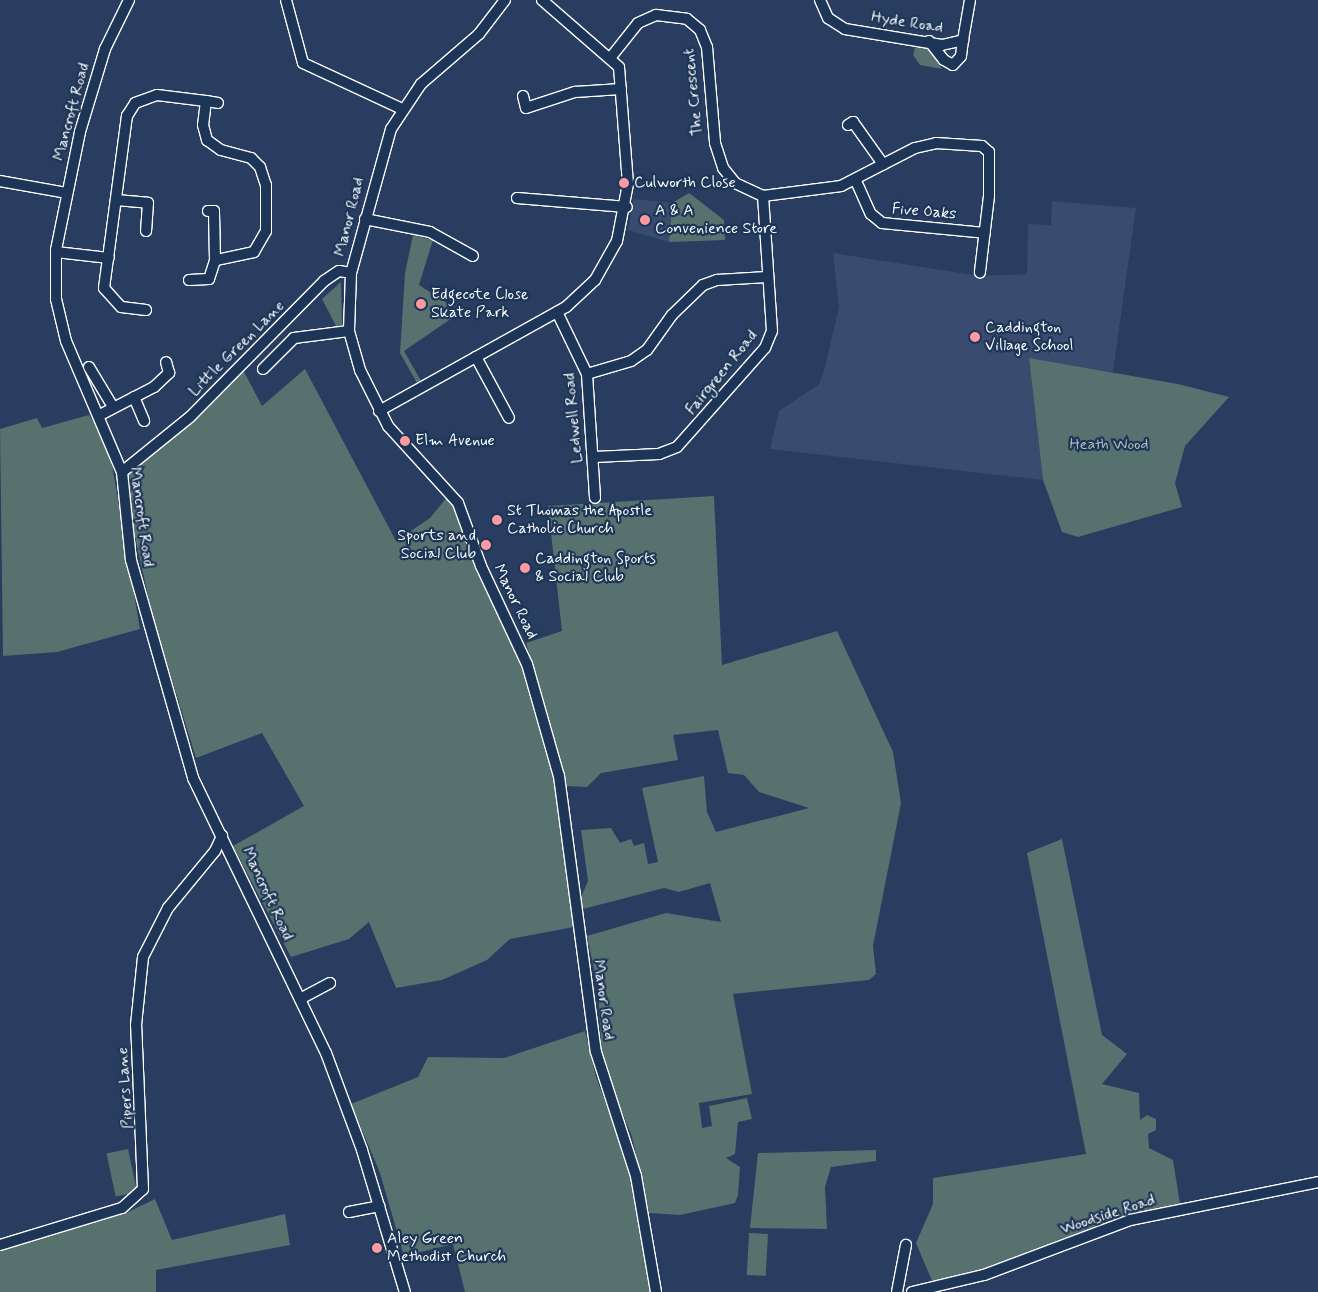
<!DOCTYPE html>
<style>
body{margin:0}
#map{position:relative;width:1318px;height:1292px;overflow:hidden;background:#283d60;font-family:Mynerve,sans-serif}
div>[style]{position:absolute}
.built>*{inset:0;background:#394b6e}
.green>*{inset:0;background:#56716e;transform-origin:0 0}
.roads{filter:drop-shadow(1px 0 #fff) drop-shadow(-1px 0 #fff) drop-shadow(0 1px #fff) drop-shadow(0 -1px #fff)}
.minor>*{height:10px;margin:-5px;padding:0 5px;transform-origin:5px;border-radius:5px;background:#1d3557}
.dots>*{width:14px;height:14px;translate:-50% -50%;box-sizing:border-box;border:2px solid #1d3557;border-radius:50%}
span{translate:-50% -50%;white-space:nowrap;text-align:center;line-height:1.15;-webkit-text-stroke:4.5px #1d3557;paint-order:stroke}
.street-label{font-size:16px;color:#fff}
.poi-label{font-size:16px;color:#fff}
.left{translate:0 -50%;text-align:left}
.right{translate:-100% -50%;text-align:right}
.park-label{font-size:16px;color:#b3bfbe}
</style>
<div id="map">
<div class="built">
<i style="clip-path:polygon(634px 199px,672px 203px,669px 242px,628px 230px)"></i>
<i style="clip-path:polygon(1052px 201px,1136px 208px,1113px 372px,1029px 359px,1043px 480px,770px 449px,779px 411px,819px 384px,824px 371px,839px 307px,833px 253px,980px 276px,1027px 274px,1028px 224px,1051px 225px)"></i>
</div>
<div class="green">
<i style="clip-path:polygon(916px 44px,927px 46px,942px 69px,920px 65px,913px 55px)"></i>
<i style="clip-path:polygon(689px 193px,724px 220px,725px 240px,669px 242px,672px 203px)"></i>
<i style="clip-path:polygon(413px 235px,433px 240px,419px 285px,461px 312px,404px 351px,421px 381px,417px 383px,400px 353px,405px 273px)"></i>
<i style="clip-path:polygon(341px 282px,342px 326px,336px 326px,322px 299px)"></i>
<i style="clip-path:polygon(1029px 358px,1178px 384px,1229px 397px,1185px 446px,1175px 483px,1182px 507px,1078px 537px,1062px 532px,1043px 480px)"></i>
<i style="clip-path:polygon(241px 366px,262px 406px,305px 369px,396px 541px,430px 518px,447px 497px,452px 504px,518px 657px,549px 747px,574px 927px,510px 939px,487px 960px,442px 980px,396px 988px,369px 922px,349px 939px,291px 957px,233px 846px,304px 806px,262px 733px,196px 758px,153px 618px,133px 528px,129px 473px,187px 423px)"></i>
<i style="clip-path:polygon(89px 415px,108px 441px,140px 629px,57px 652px,3px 656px,0 429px,37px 418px,42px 428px)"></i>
<i style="clip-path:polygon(714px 496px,722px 665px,837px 631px,893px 752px,901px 803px,873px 946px,876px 974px,869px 980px,733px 994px,752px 1094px,699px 1103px,702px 1128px,712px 1126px,709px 1106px,747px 1098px,752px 1119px,738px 1122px,735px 1154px,726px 1158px,740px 1167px,738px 1195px,735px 1203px,680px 1215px,649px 1213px,632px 1137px,602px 1061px,598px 988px,587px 936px,666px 913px,721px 922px,710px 883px,679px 892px,664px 888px,583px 909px,581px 897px,588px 881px,581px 830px,611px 828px,620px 843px,631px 839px,634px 846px,644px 843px,648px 864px,658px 862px,642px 788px,704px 776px,707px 812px,716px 832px,809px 808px,759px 792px,744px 775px,728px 773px,718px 730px,673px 735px,678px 760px,601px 773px,587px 787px,567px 786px,526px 643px,562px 631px,548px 506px)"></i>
<i style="clip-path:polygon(1062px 839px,1102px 1035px,1127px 1054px,1102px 1084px,1139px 1093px,1140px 1120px,1147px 1115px,1156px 1119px,1156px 1130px,1148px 1134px,1149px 1148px,1173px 1160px,1180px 1204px,1101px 1224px,972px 1275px,932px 1281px,916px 1243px,933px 1204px,933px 1178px,1086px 1154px,1027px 853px)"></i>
<i style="clip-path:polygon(585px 1031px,596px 1077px,628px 1161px,650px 1292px,465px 1292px,453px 1244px,404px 1256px,380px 1173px,351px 1104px,418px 1077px,428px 1057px,504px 1058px)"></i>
<i style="left:128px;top:1149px;width:44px;height:22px;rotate:78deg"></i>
<i style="clip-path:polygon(876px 1150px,876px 1161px,831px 1167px,825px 1187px,827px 1229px,750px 1228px,758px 1153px)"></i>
<i style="clip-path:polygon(155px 1199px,172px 1240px,285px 1214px,290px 1245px,156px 1270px,156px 1292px,0 1292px,0 1250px,126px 1213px)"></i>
<i style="left:749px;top:1233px;width:19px;height:42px;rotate:3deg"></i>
</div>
<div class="roads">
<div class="minor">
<i style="left:129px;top:0;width:55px;rotate:116.1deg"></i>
<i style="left:105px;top:49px;width:87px;rotate:106.8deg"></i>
<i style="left:80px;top:132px;width:120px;rotate:101.5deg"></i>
<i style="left:56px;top:250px;width:49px;rotate:90deg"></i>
<i style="left:56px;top:299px;width:43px;rotate:76.6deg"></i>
<i style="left:66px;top:341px;width:142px;rotate:66.9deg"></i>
<i style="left:122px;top:472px;width:88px;rotate:84.2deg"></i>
<i style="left:131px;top:560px;width:227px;rotate:74.1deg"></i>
<i style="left:193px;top:778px;width:305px;rotate:64.2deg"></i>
<i style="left:326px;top:1053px;width:103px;rotate:69.6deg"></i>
<i style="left:362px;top:1150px;width:148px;rotate:73.2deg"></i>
<i style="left:286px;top:0;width:65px;rotate:74.9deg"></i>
<i style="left:303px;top:63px;width:109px;rotate:24.9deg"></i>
<i style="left:505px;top:0;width:43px;rotate:127.4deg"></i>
<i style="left:479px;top:34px;width:77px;rotate:139.2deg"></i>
<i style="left:421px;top:84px;width:54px;rotate:123.7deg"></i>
<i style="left:391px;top:129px;width:149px;rotate:105.5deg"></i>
<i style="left:351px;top:273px;width:58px;rotate:92deg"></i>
<i style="left:349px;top:331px;width:41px;rotate:74.2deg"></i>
<i style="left:360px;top:370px;width:63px;rotate:63.4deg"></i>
<i style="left:388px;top:426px;width:104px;rotate:47.7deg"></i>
<i style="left:458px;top:503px;width:67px;rotate:69.9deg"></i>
<i style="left:481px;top:566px;width:108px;rotate:64.9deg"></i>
<i style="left:527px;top:664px;width:116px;rotate:74.1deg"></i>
<i style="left:559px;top:776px;width:278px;rotate:82.4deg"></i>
<i style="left:596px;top:1052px;width:130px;rotate:72.1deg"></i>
<i style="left:636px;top:1176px;width:118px;rotate:80.2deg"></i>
<i style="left:820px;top:0;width:20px;rotate:66deg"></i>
<i style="left:828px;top:18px;width:20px;rotate:33deg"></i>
<i style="left:845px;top:29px;width:98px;rotate:9.4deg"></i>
<i style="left:942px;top:45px;width:22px;rotate:-13deg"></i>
<i style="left:963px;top:40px;width:41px;rotate:-80.1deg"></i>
<i style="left:929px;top:41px;width:24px;rotate:52deg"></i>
<i style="left:944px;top:60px;width:10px;rotate:29deg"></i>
<i style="left:953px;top:65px;width:12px;rotate:-48deg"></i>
<i style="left:961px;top:56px;width:16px;rotate:-83deg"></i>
<i style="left:611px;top:57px;width:43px;rotate:-51.5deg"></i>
<i style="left:638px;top:23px;width:20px;rotate:-24deg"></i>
<i style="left:656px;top:15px;width:31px;rotate:7deg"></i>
<i style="left:687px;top:19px;width:17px;rotate:40deg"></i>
<i style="left:700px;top:30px;width:18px;rotate:68deg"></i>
<i style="left:707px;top:47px;width:96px;rotate:85.2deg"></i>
<i style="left:715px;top:143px;width:26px;rotate:72deg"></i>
<i style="left:723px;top:168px;width:19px;rotate:51deg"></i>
<i style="left:735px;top:183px;width:31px;rotate:25deg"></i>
<i style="left:763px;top:196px;width:79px;rotate:-7.3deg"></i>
<i style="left:841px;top:186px;width:83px;rotate:-27.2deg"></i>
<i style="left:915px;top:148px;width:22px;rotate:-13deg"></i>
<i style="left:936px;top:143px;width:46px;rotate:3.7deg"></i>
<i style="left:982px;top:146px;width:9px;rotate:41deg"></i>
<i style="left:989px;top:152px;width:44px;rotate:90deg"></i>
<i style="left:989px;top:196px;width:77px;rotate:96.8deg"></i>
<i style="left:523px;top:96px;width:12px;rotate:76deg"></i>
<i style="left:526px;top:108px;width:52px;rotate:-18.1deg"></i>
<i style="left:575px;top:92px;width:46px;rotate:-3.7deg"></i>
<i style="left:206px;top:101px;width:12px;rotate:9deg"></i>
<i style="left:848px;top:125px;width:6px;rotate:-31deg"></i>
<i style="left:853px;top:122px;width:52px;rotate:54.5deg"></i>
<i style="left:0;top:181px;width:68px;rotate:10.2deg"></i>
<i style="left:856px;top:181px;width:36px;rotate:66deg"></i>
<i style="left:871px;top:214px;width:14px;rotate:39deg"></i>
<i style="left:882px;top:223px;width:103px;rotate:5.5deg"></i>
<i style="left:517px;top:198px;width:110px;rotate:4.7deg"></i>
<i style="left:116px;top:200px;width:32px;rotate:5deg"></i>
<i style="left:148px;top:203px;width:28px;rotate:94deg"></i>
<i style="left:365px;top:219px;width:66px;rotate:11.3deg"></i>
<i style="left:430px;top:232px;width:49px;rotate:29.2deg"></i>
<i style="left:56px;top:252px;width:53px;rotate:6.5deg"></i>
<i style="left:189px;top:280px;width:20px;rotate:-3deg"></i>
<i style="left:209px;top:279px;width:20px;rotate:-72deg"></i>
<i style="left:146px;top:310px;width:25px;rotate:-173deg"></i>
<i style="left:121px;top:307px;width:25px;rotate:-132deg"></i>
<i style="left:104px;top:288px;width:174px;rotate:-82.4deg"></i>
<i style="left:127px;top:116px;width:15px;rotate:-58deg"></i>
<i style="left:135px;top:103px;width:23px;rotate:-20deg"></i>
<i style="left:157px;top:95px;width:49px;rotate:7deg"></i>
<i style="left:206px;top:101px;width:24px;rotate:97deg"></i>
<i style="left:203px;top:125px;width:16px;rotate:75deg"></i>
<i style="left:207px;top:140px;width:17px;rotate:36deg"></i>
<i style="left:221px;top:150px;width:31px;rotate:15deg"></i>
<i style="left:251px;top:158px;width:13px;rotate:45deg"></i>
<i style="left:260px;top:167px;width:19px;rotate:72deg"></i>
<i style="left:266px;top:185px;width:46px;rotate:90deg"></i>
<i style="left:266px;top:231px;width:24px;rotate:120deg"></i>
<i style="left:254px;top:252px;width:40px;rotate:168deg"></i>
<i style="left:215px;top:260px;width:49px;rotate:-91.2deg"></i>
<i style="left:214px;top:211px;width:6px;rotate:180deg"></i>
<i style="left:557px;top:312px;width:69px;rotate:64.2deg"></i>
<i style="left:587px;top:374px;width:124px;rotate:86.3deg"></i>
<i style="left:476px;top:357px;width:69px;rotate:61.6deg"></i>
<i style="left:89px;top:367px;width:47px;rotate:59deg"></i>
<i style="left:263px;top:369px;width:44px;rotate:-45deg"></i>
<i style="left:294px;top:338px;width:55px;rotate:-7.3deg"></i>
<i style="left:587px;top:374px;width:46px;rotate:-16.5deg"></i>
<i style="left:631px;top:361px;width:19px;rotate:-35deg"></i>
<i style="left:647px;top:350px;width:43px;rotate:-54.5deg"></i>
<i style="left:672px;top:315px;width:43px;rotate:-44.1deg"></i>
<i style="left:703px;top:285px;width:15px;rotate:-20deg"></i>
<i style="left:717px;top:280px;width:50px;rotate:-3.4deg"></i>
<i style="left:134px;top:397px;width:26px;rotate:67deg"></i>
<i style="left:379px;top:411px;width:214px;rotate:-29.1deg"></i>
<i style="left:566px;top:307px;width:40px;rotate:-43deg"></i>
<i style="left:595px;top:280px;width:45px;rotate:-60.6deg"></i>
<i style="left:617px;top:241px;width:58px;rotate:-79.1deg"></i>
<i style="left:628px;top:184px;width:117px;rotate:-94.4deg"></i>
<i style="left:619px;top:67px;width:102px;rotate:-139deg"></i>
<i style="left:100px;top:415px;width:61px;rotate:-27.4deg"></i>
<i style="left:154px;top:387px;width:21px;rotate:-43deg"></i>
<i style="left:169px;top:373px;width:11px;rotate:-105deg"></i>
<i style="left:594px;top:457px;width:65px;rotate:-2.6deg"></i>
<i style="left:659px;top:454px;width:19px;rotate:-21deg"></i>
<i style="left:677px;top:447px;width:132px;rotate:-48.4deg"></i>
<i style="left:765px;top:348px;width:18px;rotate:-68deg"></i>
<i style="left:772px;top:331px;width:135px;rotate:-93.8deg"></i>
<i style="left:122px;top:472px;width:87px;rotate:-39deg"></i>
<i style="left:190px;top:417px;width:191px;rotate:-45.4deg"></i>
<i style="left:324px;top:281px;width:18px;rotate:-34deg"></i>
<i style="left:339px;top:271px;width:12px;rotate:9deg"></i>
<i style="left:300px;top:999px;width:34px;rotate:-28deg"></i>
<i style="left:349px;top:1212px;width:31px;rotate:-11deg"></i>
<i style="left:0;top:1245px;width:127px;rotate:-16.9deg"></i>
<i style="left:122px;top:1208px;width:28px;rotate:-42deg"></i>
<i style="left:143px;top:1189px;width:164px;rotate:-92.4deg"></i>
<i style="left:136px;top:1025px;width:68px;rotate:-84.1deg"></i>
<i style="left:143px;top:957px;width:55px;rotate:-63deg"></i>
<i style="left:168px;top:908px;width:74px;rotate:-50.5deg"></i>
<i style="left:215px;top:851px;width:17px;rotate:-65deg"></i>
<i style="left:897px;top:1292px;width:48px;rotate:-79.2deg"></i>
<i style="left:912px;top:1292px;width:74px;rotate:-13.3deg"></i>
<i style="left:984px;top:1275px;width:156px;rotate:-20.6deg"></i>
<i style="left:1130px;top:1220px;width:192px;rotate:-11.4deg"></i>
</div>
</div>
<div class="dots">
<i style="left:624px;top:183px;background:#ff9aa2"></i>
<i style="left:645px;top:220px;background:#ff9aa2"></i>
<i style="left:421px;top:304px;background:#ff9aa2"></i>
<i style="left:975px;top:337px;background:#ff9aa2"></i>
<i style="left:405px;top:441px;background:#ff9aa2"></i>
<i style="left:497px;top:520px;background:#ff9aa2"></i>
<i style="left:486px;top:545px;background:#ff9aa2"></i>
<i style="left:525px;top:568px;background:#ff9aa2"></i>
<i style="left:377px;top:1248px;background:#ff9aa2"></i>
</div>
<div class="street-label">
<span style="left:907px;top:23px;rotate:9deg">Hyde Road</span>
<span style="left:694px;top:92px;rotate:-96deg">The Crescent</span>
<span style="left:72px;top:112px;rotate:-75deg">Mancroft Road</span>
<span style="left:924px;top:212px;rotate:5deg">Five Oaks</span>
<span style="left:350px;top:217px;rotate:-76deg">Manor Road</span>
<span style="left:237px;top:349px;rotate:-45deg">Little Green Lane</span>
<span style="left:722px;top:373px;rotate:-51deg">Fairgreen Road</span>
<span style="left:574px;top:418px;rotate:-95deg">Ledwell Road</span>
<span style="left:141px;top:517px;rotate:82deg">Mancroft Road</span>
<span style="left:515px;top:602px;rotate:64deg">Manor Road</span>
<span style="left:267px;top:894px;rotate:65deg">Mancroft Road</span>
<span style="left:603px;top:1000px;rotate:82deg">Manor Road</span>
<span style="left:126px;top:1088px;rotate:-94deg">Pipers Lane</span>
<span style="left:1108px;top:1215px;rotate:-18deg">Woodside Road</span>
</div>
<div class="poi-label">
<span class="left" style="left:634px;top:183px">Culworth Close</span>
<span class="left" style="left:655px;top:220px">A &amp; A<br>Convenience Store</span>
<span class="left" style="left:431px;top:304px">Edgecote Close<br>Skate Park</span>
<span class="left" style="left:985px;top:337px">Caddington<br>Village School</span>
<span class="left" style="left:415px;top:441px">Elm Avenue</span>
<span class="left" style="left:507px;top:520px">St Thomas the Apostle<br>Catholic Church</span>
<span class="right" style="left:476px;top:545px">Sports and<br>Social Club</span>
<span class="left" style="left:535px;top:568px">Caddington Sports<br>&amp; Social Club</span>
<span class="left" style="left:387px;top:1248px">Aley Green<br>Methodist Church</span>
</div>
<div class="park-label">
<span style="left:1109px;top:445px">Heath Wood</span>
</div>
</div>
